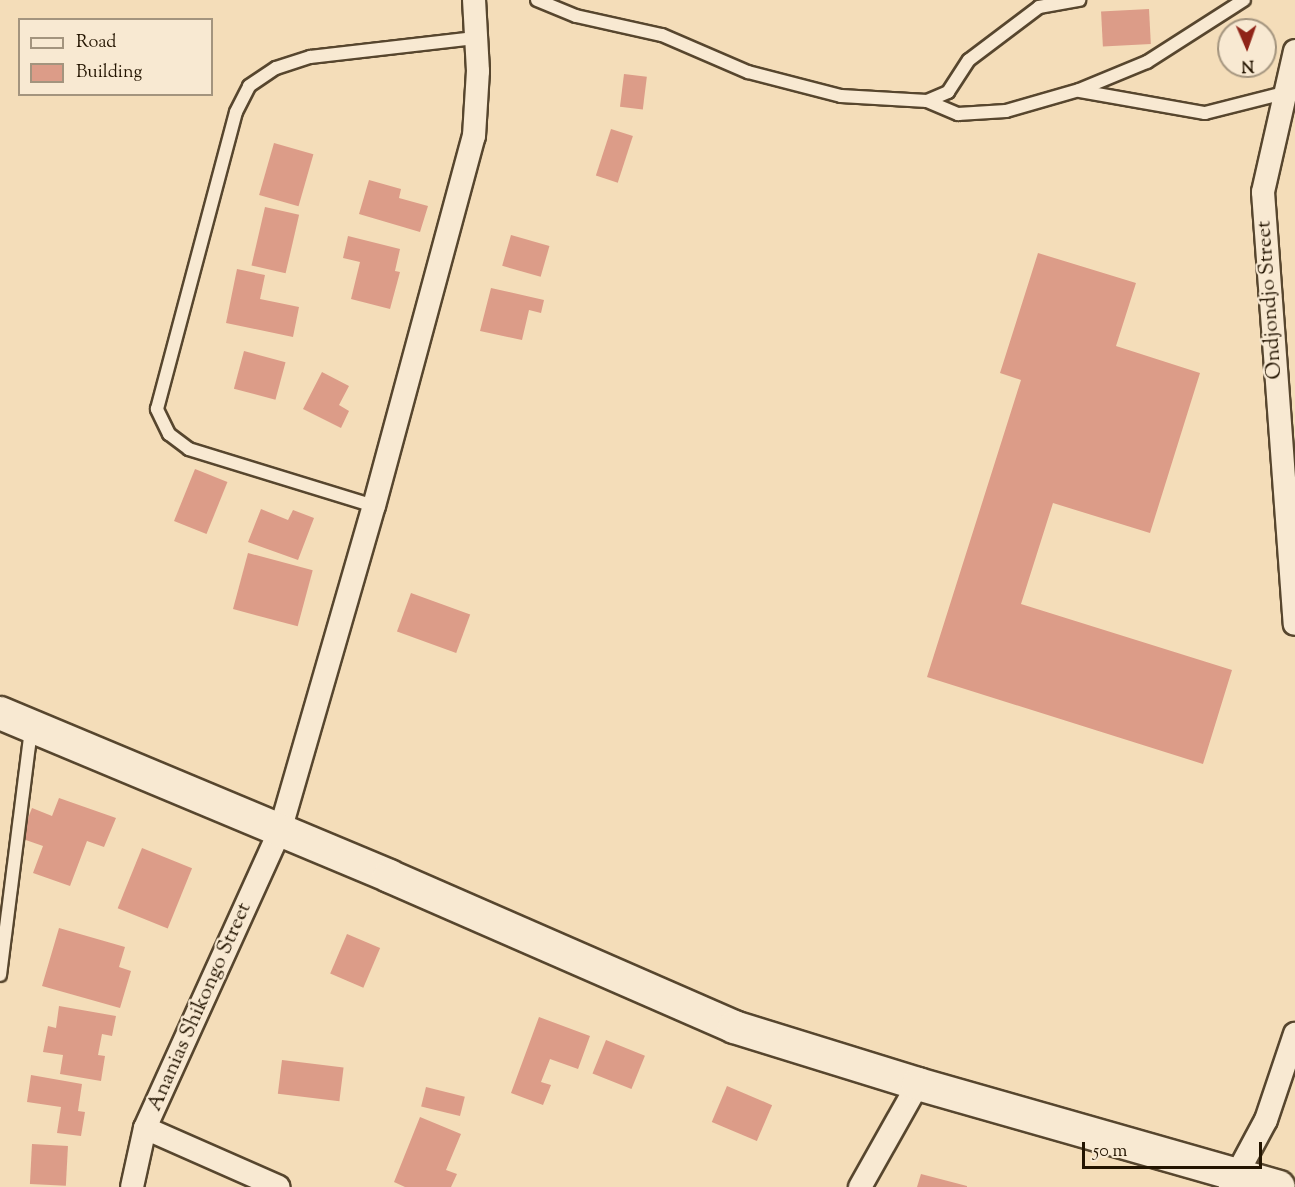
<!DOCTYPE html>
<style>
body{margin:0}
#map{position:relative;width:1295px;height:1187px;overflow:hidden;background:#f4ddb9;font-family:"Sorts Mill Goudy",serif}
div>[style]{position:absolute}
.building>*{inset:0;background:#dc9c88;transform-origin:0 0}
.roads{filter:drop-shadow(2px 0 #57462e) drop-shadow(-2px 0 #57462e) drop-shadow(0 2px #57462e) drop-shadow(0 -2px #57462e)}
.lane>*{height:12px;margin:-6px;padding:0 6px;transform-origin:6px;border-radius:6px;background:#f8e9d2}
.street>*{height:22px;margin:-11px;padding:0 11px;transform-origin:11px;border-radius:11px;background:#f8e9d2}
.secondary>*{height:32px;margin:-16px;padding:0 16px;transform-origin:16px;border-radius:16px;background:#f8e9d2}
span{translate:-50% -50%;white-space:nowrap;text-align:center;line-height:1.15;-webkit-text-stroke:4.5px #f8e9d2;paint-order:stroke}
.street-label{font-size:21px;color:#231400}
.legend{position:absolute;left:18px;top:18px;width:195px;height:78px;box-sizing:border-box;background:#f8e9d2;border:2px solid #a3947e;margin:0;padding:8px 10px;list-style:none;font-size:18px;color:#231400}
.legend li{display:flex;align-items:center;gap:12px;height:30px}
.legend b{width:30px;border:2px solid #a3947e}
.north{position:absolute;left:1217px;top:18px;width:60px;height:60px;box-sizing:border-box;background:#f8e9d2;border:2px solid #a3947e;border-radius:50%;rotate:178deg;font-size:16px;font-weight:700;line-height:24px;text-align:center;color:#231400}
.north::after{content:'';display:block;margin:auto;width:21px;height:27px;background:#8f2418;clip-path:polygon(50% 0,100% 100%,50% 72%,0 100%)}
.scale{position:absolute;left:1082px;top:1142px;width:180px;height:27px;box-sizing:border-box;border:3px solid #231400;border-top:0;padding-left:8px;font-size:18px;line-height:21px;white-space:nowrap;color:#231400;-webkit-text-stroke:4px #f8e9d2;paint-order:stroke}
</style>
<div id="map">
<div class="building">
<i style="left:1149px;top:9px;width:35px;height:48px;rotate:87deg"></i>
<i style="left:624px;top:74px;width:23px;height:33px;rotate:7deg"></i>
<i style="left:611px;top:129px;width:23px;height:49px;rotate:18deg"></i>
<i style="left:274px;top:143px;width:41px;height:54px;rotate:16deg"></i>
<i style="clip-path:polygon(369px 180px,401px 189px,399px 198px,428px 206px,420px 232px,359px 214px)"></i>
<i style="left:265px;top:207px;width:35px;height:60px;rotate:13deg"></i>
<i style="left:511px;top:235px;width:40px;height:32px;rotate:16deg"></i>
<i style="clip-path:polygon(348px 236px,400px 249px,395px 271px,400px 272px,390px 309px,351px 299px,360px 262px,343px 258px)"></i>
<i style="clip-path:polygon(1038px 253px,1136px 283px,1116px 346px,1200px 373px,1150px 533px,1053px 503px,1021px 604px,1232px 670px,1203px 764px,927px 677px,1021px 380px,1000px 373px)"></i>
<i style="clip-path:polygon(237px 269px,265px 275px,260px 299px,299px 307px,293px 337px,226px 323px)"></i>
<i style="clip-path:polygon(491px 288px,544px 300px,541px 313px,529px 310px,522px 340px,480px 331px)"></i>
<i style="left:244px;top:351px;width:43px;height:39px;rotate:15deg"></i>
<i style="clip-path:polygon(322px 372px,349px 386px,339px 405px,349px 411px,341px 428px,303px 409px)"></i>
<i style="left:195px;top:469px;width:35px;height:56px;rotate:22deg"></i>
<i style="clip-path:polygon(261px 509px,288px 520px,293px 510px,314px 518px,298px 560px,248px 542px)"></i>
<i style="left:248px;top:553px;width:67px;height:58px;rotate:15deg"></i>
<i style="left:411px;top:593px;width:63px;height:41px;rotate:20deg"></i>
<i style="clip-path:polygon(59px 798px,116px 818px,104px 847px,87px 841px,70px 886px,33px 873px,43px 846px,20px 838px,32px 808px,52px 816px)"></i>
<i style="left:142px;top:848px;width:54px;height:65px;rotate:22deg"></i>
<i style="clip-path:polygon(59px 928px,125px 947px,119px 967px,131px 971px,120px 1008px,42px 986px)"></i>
<i style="left:347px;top:934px;width:36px;height:43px;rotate:23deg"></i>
<i style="clip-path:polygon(59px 1006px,116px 1016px,112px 1036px,102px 1034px,98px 1055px,105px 1056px,101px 1081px,60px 1074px,63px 1055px,43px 1052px,48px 1026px,56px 1028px)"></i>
<i style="clip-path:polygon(539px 1017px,590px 1036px,578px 1069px,550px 1059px,541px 1082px,551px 1085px,543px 1105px,511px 1093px)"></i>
<i style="left:606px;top:1040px;width:42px;height:36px;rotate:22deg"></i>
<i style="left:282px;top:1060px;width:62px;height:34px;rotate:7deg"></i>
<i style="clip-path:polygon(31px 1075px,82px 1084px,78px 1111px,85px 1112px,81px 1136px,57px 1133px,61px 1107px,27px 1102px)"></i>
<i style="left:727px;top:1086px;width:49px;height:39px;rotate:23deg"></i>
<i style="left:426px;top:1087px;width:40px;height:20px;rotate:14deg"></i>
<i style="clip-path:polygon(420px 1117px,461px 1134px,446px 1170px,457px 1174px,451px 1187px,405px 1187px,394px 1182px)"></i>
<i style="left:32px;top:1144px;width:36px;height:40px;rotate:3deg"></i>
<i style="clip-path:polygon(921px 1174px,967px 1186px,967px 1187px,917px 1187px)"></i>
</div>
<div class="roads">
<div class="lane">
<i style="left:537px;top:0;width:42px;rotate:22.3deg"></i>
<i style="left:576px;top:16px;width:88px;rotate:12.5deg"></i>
<i style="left:662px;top:35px;width:94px;rotate:23.3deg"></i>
<i style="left:748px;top:72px;width:96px;rotate:14.5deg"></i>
<i style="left:841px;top:96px;width:86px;rotate:3.3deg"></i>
<i style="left:927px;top:101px;width:23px;rotate:-23deg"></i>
<i style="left:948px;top:92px;width:38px;rotate:-57deg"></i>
<i style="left:969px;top:60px;width:88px;rotate:-37.1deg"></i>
<i style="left:1039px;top:7px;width:41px;rotate:-9.9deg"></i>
<i style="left:1080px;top:91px;width:127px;rotate:10deg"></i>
<i style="left:1205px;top:113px;width:81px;rotate:-14.2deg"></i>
<i style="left:927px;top:101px;width:34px;rotate:23deg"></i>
<i style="left:958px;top:114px;width:48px;rotate:-3.6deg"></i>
<i style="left:1006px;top:111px;width:76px;rotate:-16deg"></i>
<i style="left:1079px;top:90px;width:74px;rotate:-22.4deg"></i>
<i style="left:1147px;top:62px;width:115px;rotate:-32.6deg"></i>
<i style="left:374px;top:506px;width:194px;rotate:-162.9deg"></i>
<i style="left:189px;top:449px;width:25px;rotate:-143deg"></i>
<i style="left:169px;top:434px;width:28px;rotate:-116deg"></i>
<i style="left:157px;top:409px;width:307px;rotate:-75.1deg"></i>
<i style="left:236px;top:112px;width:29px;rotate:-63deg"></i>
<i style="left:249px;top:86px;width:32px;rotate:-34deg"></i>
<i style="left:276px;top:68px;width:36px;rotate:-18deg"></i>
<i style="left:310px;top:57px;width:166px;rotate:-6.6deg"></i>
<i style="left:0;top:975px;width:248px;rotate:-82.8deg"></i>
</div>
<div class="street">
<i style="left:1295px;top:51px;width:145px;rotate:102.8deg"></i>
<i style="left:1263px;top:192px;width:433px;rotate:85.8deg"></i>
<i style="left:145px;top:1128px;width:146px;rotate:23.8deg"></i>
<i style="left:132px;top:1187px;width:60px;rotate:-77.6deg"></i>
<i style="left:145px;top:1128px;width:326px;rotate:-65.6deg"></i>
<i style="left:280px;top:831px;width:338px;rotate:-73.9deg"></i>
<i style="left:374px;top:506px;width:383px;rotate:-74.9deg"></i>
<i style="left:474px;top:136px;width:65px;rotate:-86.5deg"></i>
<i style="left:478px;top:71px;width:71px;rotate:-93.2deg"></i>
<i style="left:860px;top:1187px;width:118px;rotate:-60.6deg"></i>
<i style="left:1230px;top:1187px;width:76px;rotate:-61.8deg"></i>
<i style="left:1266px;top:1120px;width:91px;rotate:-71.4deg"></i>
</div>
<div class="secondary">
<i style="left:0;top:713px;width:422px;rotate:22.7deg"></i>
<i style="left:389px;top:876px;width:377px;rotate:23.6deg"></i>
<i style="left:734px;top:1027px;width:193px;rotate:17.2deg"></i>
<i style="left:918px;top:1084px;width:375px;rotate:15.9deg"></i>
</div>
</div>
<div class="street-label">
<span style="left:1270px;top:300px;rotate:-94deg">Ondjondjo Street</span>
<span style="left:200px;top:1007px;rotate:-66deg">Ananias Shikongo Street</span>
</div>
<ul class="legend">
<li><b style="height:8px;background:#f8e9d2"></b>Road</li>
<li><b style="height:16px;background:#dc9c88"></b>Building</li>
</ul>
<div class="north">N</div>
<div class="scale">50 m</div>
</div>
